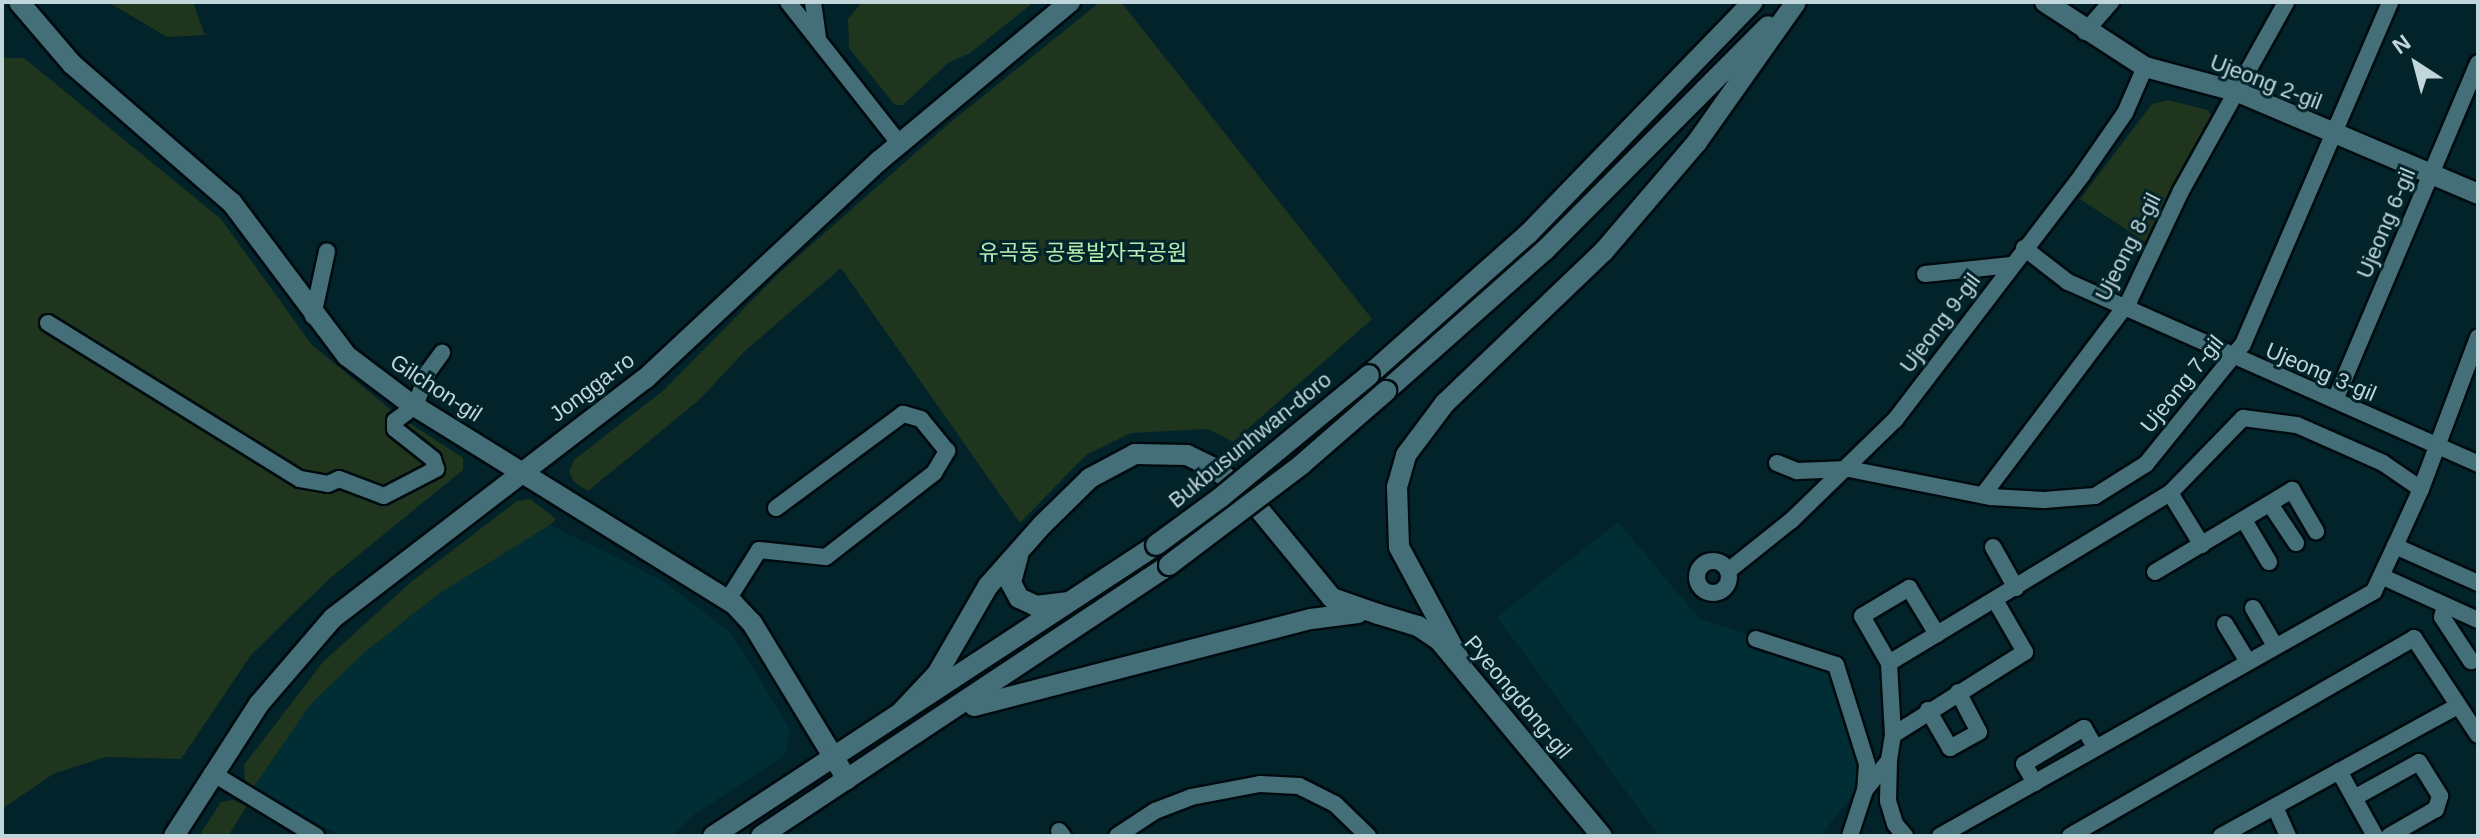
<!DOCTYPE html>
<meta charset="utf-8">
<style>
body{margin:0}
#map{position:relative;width:2480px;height:838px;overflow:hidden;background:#022329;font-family:Arial,"Noto Sans KR",sans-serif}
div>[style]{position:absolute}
.built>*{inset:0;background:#012d35}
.green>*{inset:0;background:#1f351e}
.roads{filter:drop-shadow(2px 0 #000b0f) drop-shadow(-2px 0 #000b0f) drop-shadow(0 2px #000b0f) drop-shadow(0 -2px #000b0f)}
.minor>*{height:16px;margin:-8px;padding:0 8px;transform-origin:8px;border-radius:8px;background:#456f78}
.minor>.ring{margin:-8px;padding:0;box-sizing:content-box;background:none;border:16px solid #456f78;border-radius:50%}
.tertiary>*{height:20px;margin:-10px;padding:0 10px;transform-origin:10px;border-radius:10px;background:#456f78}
.secondary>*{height:20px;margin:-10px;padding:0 10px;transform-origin:10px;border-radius:10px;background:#456f78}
.bridges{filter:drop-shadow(2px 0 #000b0f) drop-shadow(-2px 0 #000b0f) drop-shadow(0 2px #000b0f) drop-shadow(0 -2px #000b0f)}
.secondary-bridge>*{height:20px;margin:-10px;padding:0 10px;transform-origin:10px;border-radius:10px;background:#456f78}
span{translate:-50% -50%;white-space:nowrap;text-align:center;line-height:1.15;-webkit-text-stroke:6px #022329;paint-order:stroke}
.street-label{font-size:22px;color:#c0d6db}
.park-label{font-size:22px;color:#b5edb1}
.frame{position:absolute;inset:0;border:4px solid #c0d6db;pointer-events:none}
.north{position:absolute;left:2376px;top:24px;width:80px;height:80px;-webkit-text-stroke:6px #022329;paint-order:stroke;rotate:324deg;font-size:22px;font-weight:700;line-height:32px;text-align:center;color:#c0d6db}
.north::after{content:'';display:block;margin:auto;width:28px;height:36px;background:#c0d6db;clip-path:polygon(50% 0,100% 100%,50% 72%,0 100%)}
</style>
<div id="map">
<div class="built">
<i style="clip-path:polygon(1618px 522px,1700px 619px,1827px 659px,1867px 764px,1851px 797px,1820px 836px,1659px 836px,1497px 617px)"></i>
<i style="clip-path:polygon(550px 525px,662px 580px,731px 633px,790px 729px,785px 755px,695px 814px,672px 836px,343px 836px,264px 800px,253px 788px,311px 704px,366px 651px,440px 593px)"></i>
</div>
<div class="green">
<i style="clip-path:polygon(108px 2px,193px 2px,205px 35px,167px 37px)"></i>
<i style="clip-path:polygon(862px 2px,1034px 2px,970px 53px,948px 63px,903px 105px,895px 105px,849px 48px,848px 19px)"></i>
<i style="clip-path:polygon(1100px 2px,1121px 2px,1372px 319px,1233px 442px,1208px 429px,1131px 433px,1086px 455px,1020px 523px,841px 268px,745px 351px,698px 401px,588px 491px,574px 482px,569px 471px,574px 460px,664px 390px,777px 275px,946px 126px)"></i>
<i style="clip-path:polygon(2px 58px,24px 58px,221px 219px,312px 345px,396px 414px,463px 458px,463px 470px,329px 579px,251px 655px,181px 759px,105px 757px,53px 774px,2px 809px)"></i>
<i style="clip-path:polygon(2168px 100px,2208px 110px,2214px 122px,2145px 242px,2080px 199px,2152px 104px)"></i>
<i style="clip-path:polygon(530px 499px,556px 519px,550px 525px,440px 593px,366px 651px,311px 704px,253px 788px,245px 783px,244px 765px,323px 662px,411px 582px,517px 501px)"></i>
<i style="clip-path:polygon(233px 800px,247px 806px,228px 836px,199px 836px,221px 802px)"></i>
</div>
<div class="roads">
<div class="minor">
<i style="left:788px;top:2px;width:179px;rotate:51.8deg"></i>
<i style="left:813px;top:2px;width:35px;rotate:82deg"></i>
<i style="left:2085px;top:32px;width:40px;rotate:-49deg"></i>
<i style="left:2024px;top:248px;width:56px;rotate:37.7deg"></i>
<i style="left:2068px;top:282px;width:449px;rotate:23.9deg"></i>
<i style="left:1925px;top:274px;width:87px;rotate:-5.9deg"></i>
<i style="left:313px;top:316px;width:66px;rotate:-77.8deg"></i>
<i style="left:48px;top:323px;width:296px;rotate:31.8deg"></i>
<i style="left:300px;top:479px;width:28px;rotate:10deg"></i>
<i style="left:328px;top:484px;width:12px;rotate:-24deg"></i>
<i style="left:339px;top:479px;width:48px;rotate:20.7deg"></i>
<i style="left:384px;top:496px;width:59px;rotate:-27.4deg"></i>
<i style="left:436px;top:469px;width:10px;rotate:-107deg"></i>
<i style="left:433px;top:459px;width:48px;rotate:-141.7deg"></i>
<i style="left:395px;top:429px;width:8px;rotate:-90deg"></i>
<i style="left:395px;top:421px;width:25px;rotate:-37deg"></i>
<i style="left:415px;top:406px;width:36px;rotate:-69deg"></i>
<i style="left:428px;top:372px;width:24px;rotate:-54deg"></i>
<i style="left:2335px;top:400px;width:366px;rotate:-67deg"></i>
<i style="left:1777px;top:463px;width:22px;rotate:22deg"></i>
<i style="left:1797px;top:471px;width:52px;rotate:-2.2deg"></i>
<i style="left:1849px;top:469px;width:145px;rotate:11.2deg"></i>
<i style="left:1991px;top:497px;width:53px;rotate:3.2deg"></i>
<i style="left:2044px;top:500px;width:51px;rotate:-4.5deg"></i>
<i style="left:2095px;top:496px;width:60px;rotate:-32.1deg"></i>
<i style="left:2146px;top:464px;width:154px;rotate:-51.1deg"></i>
<i style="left:2243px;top:344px;width:372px;rotate:-66.7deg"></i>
<i style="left:2421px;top:489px;width:162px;rotate:-69.4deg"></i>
<i style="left:2170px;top:493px;width:61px;rotate:58.4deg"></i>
<i style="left:1983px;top:495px;width:243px;rotate:-53deg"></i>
<i style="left:2129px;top:301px;width:122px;rotate:-64.7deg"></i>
<i style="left:2181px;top:191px;width:216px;rotate:-60.9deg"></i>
<i style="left:2270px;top:504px;width:47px;rotate:56.3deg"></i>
<i style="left:2244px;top:520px;width:49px;rotate:59.2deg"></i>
<i style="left:1993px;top:547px;width:47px;rotate:60.7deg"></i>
<i class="ring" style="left:1697px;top:561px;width:16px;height:16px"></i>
<i style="left:1728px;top:571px;width:82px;rotate:-38.6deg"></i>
<i style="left:1792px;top:520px;width:144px;rotate:-44.2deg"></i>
<i style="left:1895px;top:420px;width:308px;rotate:-52.6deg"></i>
<i style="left:2082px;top:175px;width:75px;rotate:-55.3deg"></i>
<i style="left:2125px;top:113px;width:50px;rotate:-66.5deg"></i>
<i style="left:2155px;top:572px;width:160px;rotate:-30.9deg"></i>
<i style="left:2292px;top:490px;width:48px;rotate:59.7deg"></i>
<i style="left:2381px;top:576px;width:107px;rotate:24.4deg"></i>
<i style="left:727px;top:601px;width:60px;rotate:-57.9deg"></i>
<i style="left:759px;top:550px;width:67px;rotate:6deg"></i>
<i style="left:826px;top:557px;width:137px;rotate:-37.9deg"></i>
<i style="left:934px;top:473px;width:26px;rotate:-59deg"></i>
<i style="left:947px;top:451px;width:41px;rotate:-129.1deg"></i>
<i style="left:921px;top:419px;width:19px;rotate:-164deg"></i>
<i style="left:903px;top:414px;width:158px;rotate:143.5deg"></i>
<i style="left:2445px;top:606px;width:11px;rotate:105deg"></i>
<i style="left:2442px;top:617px;width:53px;rotate:56.6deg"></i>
<i style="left:2253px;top:608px;width:42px;rotate:59.7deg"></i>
<i style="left:2225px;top:624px;width:42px;rotate:58.6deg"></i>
<i style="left:1937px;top:634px;width:272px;rotate:-31.2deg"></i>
<i style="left:2170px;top:493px;width:105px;rotate:-45.8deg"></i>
<i style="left:2243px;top:418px;width:54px;rotate:7.4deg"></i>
<i style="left:2297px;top:425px;width:94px;rotate:23.8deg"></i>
<i style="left:2383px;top:463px;width:46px;rotate:34.4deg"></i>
<i style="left:2421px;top:489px;width:63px;rotate:114.5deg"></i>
<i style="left:2395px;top:546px;width:91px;rotate:24deg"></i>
<i style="left:1756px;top:639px;width:84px;rotate:18deg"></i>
<i style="left:1836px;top:665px;width:104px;rotate:72.6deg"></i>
<i style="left:1867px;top:764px;width:26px;rotate:94deg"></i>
<i style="left:1865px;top:790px;width:48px;rotate:108.1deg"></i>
<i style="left:1928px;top:710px;width:44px;rotate:59.9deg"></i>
<i style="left:1950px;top:748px;width:33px;rotate:-29deg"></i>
<i style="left:1979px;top:732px;width:45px;rotate:-117.7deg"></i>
<i style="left:1893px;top:735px;width:156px;rotate:-32.2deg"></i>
<i style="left:2025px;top:652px;width:60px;rotate:-120deg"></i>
<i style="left:1889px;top:760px;width:41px;rotate:91.4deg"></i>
<i style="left:1888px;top:801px;width:24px;rotate:73deg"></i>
<i style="left:1895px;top:824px;width:16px;rotate:50deg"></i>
<i style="left:2339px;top:771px;width:74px;rotate:61deg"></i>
<i style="left:212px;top:773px;width:122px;rotate:31.2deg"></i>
<i style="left:2035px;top:783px;width:22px;rotate:-120deg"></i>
<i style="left:2024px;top:764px;width:70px;rotate:-31deg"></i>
<i style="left:2084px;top:728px;width:22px;rotate:60deg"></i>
<i style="left:1865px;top:790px;width:38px;rotate:-51deg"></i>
<i style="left:1889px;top:760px;width:25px;rotate:-81deg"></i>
<i style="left:1893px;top:735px;width:72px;rotate:-93.2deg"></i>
<i style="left:1889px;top:663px;width:54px;rotate:-119.9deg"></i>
<i style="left:1862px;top:616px;width:55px;rotate:-30.8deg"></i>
<i style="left:1909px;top:588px;width:54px;rotate:58.7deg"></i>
<i style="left:1937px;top:634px;width:56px;rotate:148.9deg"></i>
<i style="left:2354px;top:798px;width:74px;rotate:-29deg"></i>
<i style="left:2419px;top:762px;width:40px;rotate:58deg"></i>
<i style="left:2440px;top:796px;width:14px;rotate:107deg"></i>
<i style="left:2436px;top:809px;width:54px;rotate:150.1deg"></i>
<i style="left:2275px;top:807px;width:32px;rotate:66deg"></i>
<i style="left:1059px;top:831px;width:6px;rotate:51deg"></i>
<i style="left:1117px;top:836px;width:45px;rotate:-33.3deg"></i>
<i style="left:1155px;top:811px;width:39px;rotate:-21deg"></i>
<i style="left:1191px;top:797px;width:70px;rotate:-10.7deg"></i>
<i style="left:1260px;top:784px;width:39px;rotate:3deg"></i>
<i style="left:1299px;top:786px;width:40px;rotate:26.6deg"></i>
<i style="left:1335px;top:804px;width:46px;rotate:44.1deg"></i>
<i style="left:1940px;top:836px;width:498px;rotate:-29.4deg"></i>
<i style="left:2374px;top:591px;width:50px;rotate:-65deg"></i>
<i style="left:2070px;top:836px;width:397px;rotate:-29.9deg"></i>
<i style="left:2414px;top:638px;width:116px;rotate:56.6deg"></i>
<i style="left:2221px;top:836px;width:268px;rotate:-28.8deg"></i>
</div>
<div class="tertiary">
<i style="left:19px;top:2px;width:82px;rotate:49.5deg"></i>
<i style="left:72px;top:64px;width:212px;rotate:41deg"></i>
<i style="left:232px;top:203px;width:191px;rotate:53.1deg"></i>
<i style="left:347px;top:356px;width:76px;rotate:37deg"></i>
<i style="left:408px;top:402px;width:384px;rotate:31.8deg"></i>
<i style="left:734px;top:604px;width:26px;rotate:47deg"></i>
<i style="left:752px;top:623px;width:183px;rotate:58.7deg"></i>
<i style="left:2045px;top:2px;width:119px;rotate:33deg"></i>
<i style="left:2145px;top:67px;width:96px;rotate:15deg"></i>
<i style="left:2238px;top:92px;width:261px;rotate:23deg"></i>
<i style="left:1378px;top:614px;width:42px;rotate:16.7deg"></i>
<i style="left:1418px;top:626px;width:25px;rotate:34deg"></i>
<i style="left:1439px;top:640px;width:255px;rotate:50.3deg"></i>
</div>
<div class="secondary">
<i style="left:1369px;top:375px;width:213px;rotate:-41.6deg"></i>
<i style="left:1528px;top:234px;width:323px;rotate:-45.9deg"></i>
<i style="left:1386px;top:391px;width:213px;rotate:-41.6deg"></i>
<i style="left:1545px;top:250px;width:316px;rotate:-45.1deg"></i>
<i style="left:1018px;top:556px;width:28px;rotate:105deg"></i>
<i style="left:1011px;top:583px;width:17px;rotate:62deg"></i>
<i style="left:1019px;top:598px;width:19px;rotate:25deg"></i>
<i style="left:1036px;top:606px;width:31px;rotate:-7deg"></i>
<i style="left:1462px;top:664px;width:133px;rotate:-118.3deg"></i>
<i style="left:1399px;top:547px;width:60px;rotate:-91.9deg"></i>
<i style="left:1397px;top:487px;width:33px;rotate:-74deg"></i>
<i style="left:1406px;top:455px;width:65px;rotate:-53.1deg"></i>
<i style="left:1445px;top:403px;width:220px;rotate:-43.7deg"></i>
<i style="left:1604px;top:251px;width:143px;rotate:-49.5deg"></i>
<i style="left:1697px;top:142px;width:171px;rotate:-54.7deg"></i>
<i style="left:974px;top:706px;width:348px;rotate:-14.5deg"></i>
<i style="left:1311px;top:619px;width:47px;rotate:-7.3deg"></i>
<i style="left:902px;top:711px;width:51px;rotate:-46.6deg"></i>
<i style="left:937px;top:674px;width:102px;rotate:-59.9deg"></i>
<i style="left:988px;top:586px;width:81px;rotate:-48.5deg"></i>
<i style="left:1042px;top:525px;width:67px;rotate:-44.4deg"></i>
<i style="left:1090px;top:478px;width:51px;rotate:-28.1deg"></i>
<i style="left:1135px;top:454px;width:52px;rotate:1.1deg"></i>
<i style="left:1187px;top:455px;width:32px;rotate:26deg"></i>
<i style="left:1216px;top:469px;width:43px;rotate:40.3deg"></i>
<i style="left:1249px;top:497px;width:131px;rotate:50.6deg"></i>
<i style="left:1332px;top:598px;width:49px;rotate:19.2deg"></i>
<i style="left:174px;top:836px;width:157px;rotate:-57.2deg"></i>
<i style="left:259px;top:704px;width:113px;rotate:-49.3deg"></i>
<i style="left:333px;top:618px;width:393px;rotate:-37.5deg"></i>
<i style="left:645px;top:379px;width:320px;rotate:-43deg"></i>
<i style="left:879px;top:161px;width:249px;rotate:-39.8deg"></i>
<i style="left:713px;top:836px;width:530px;rotate:-33.3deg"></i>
<i style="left:761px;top:836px;width:490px;rotate:-33.6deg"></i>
</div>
</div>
<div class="bridges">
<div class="secondary-bridge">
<i style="left:1156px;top:545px;width:79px;rotate:-36.3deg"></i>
<i style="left:1220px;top:498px;width:193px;rotate:-39.5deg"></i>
<i style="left:1169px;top:565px;width:166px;rotate:-37.1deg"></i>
<i style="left:1301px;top:465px;width:113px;rotate:-41deg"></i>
</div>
</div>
<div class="street-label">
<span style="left:2266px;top:82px;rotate:21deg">Ujeong 2-gil</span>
<span style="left:2386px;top:223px;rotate:-67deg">Ujeong 6-gil</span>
<span style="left:2128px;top:247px;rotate:-63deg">Ujeong 8-gil</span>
<span style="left:1940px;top:323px;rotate:-53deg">Ujeong 9-gil</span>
<span style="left:2321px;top:372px;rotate:23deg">Ujeong 3-gil</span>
<span style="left:2182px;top:384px;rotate:-51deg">Ujeong 7-gil</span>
<span style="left:592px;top:387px;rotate:-37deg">Jongga-ro</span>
<span style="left:436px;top:388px;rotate:33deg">Gilchon-gil</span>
<span style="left:1250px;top:440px;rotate:-39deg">Bukbusunhwan-doro</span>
<span style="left:1518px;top:697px;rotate:50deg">Pyeongdong-gil</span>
</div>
<div class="park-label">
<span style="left:1083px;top:253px">유곡동 공룡발자국공원</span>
</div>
<div class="frame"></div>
<div class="north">N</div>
</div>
